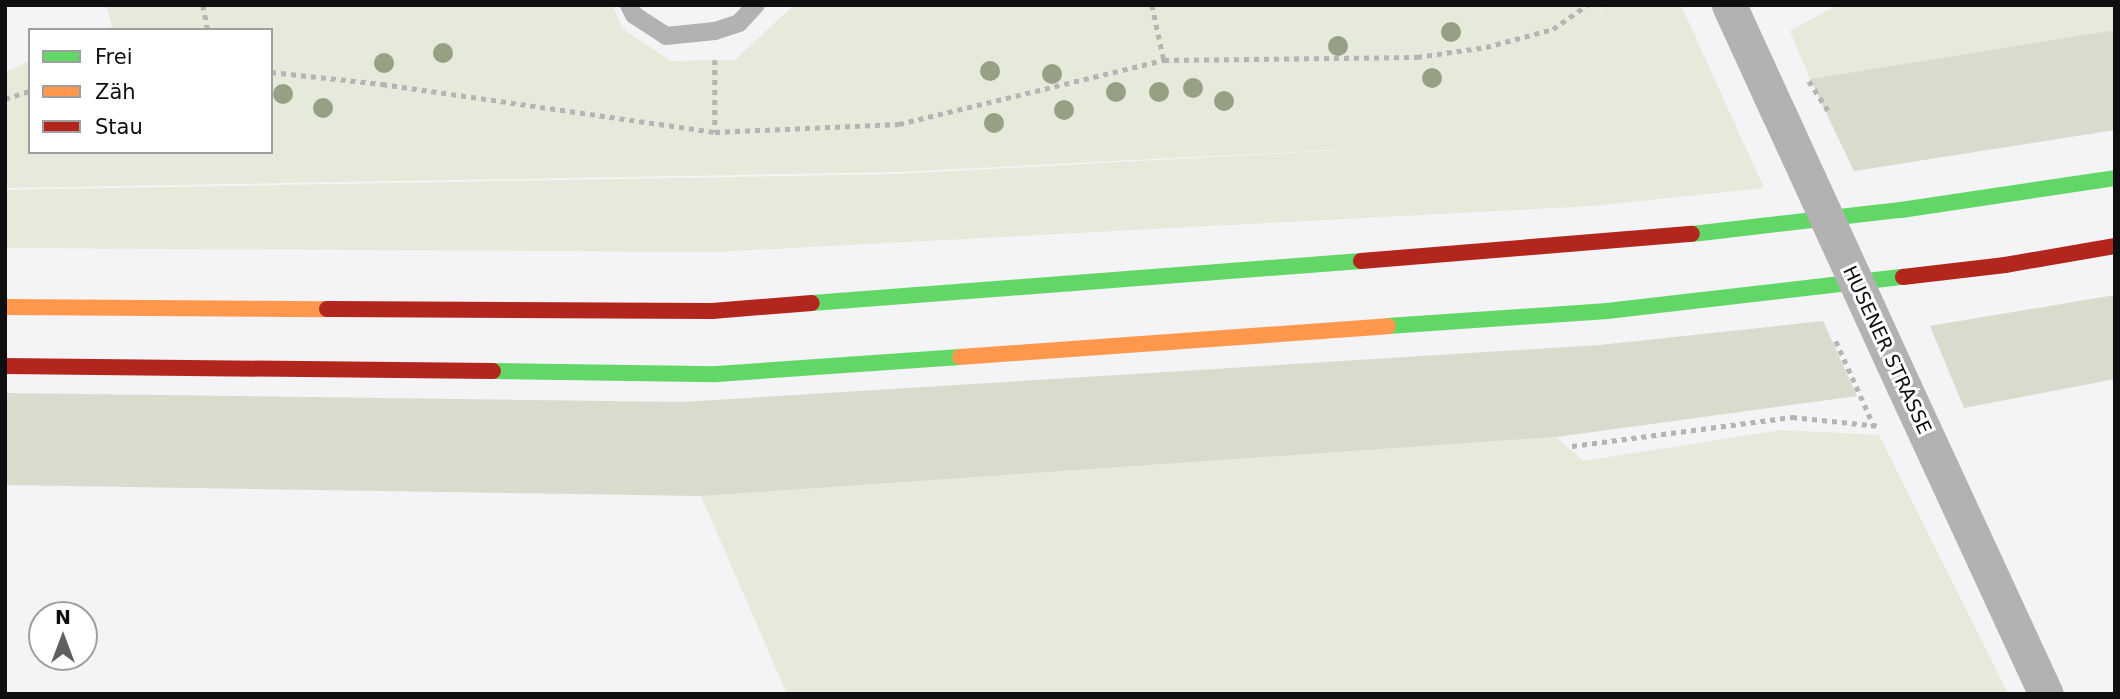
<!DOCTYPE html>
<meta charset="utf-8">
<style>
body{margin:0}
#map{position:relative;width:2120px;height:699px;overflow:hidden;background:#f4f3f6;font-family:"DejaVu Sans",sans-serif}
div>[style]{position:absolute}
.green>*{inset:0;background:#e5eadb}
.forest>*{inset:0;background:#d7dccc}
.path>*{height:4.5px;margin-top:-2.25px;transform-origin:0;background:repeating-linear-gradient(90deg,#b4b4b5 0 5px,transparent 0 10px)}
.lane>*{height:18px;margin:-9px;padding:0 9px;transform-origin:9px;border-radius:9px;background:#b3b2b1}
.street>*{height:35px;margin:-17.5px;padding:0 17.5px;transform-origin:17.5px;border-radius:17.5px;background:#b3b2b1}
.fast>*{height:16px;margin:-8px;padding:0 8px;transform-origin:8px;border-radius:8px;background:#63d668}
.slow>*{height:16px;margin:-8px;padding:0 8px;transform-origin:8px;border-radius:8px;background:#ff974d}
.jam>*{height:16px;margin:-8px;padding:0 8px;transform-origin:8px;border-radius:8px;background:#b3261e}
.street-bridge>*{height:35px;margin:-17.5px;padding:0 17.5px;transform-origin:17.5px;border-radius:17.5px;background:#b3b2b1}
.trees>*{width:20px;height:20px;margin:-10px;border-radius:50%;background:#979f84}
span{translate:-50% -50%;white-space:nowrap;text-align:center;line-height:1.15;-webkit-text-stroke:6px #fff;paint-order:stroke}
.street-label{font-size:19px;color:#0f0e10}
.frame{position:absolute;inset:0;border:7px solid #0f0e10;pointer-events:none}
.legend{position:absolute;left:28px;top:28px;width:245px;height:126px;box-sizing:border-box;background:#fff;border:2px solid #9f9f9f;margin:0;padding:9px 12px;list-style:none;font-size:21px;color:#0f0e10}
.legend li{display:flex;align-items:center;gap:14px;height:35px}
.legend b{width:35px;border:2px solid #9f9f9f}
.north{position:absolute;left:28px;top:601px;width:70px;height:70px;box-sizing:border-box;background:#fff;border:2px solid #9f9f9f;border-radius:50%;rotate:0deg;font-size:19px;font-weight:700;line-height:28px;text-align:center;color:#0f0e10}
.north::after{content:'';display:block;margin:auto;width:24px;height:32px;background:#5f5e60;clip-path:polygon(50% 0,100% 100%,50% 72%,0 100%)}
</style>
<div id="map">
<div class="green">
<i style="clip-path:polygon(106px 5px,612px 5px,623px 29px,671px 61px,735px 60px,794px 5px,1599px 5px,1612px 35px,1600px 5px,1681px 5px,1764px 188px,1593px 206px,715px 252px,5px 248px,5px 190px,898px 174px,1492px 142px,898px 172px,5px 188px,5px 72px,30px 61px,30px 152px,271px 152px,271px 30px,105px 30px,112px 26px)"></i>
<i style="clip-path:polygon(1837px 5px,2115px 5px,2115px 30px,1810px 79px,1790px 31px)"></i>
<i style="clip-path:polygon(1781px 430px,1879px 435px,2008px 694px,787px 694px,701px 496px,1556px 437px,1583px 461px)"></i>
</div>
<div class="forest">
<i style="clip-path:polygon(2115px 30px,2115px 130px,1854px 171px,1810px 79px)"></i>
<i style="clip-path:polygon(2115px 295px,2115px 379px,1964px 408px,1930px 326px)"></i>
<i style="clip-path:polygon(1823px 321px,1857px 396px,1556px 437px,701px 496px,5px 485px,5px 393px,683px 402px,1600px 345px)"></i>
</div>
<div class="path">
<i style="left:203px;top:5px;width:25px;rotate:79deg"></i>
<i style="left:1152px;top:5px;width:56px;rotate:77.7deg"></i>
<i style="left:715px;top:60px;width:72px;rotate:90deg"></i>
<i style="left:271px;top:72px;width:112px;rotate:6.2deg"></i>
<i style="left:382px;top:84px;width:336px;rotate:8.2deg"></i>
<i style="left:715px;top:132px;width:184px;rotate:-2.5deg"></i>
<i style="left:899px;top:124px;width:273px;rotate:-13.6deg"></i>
<i style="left:1164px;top:60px;width:253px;rotate:-0.7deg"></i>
<i style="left:1417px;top:57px;width:70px;rotate:-8.2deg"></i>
<i style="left:1486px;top:47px;width:69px;rotate:-15deg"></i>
<i style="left:1553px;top:29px;width:42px;rotate:-35.2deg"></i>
<i style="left:1809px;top:81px;width:37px;rotate:57deg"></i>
<i style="left:5px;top:99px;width:26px;rotate:-18deg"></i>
<i style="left:1836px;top:341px;width:93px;rotate:65.9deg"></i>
<i style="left:1572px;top:446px;width:222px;rotate:-7.5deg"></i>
<i style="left:1792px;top:417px;width:88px;rotate:5.8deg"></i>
</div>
<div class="lane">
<i style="left:629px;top:5px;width:11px;rotate:63deg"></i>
<i style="left:634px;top:15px;width:38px;rotate:33deg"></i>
<i style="left:666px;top:36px;width:49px;rotate:-5.8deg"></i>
<i style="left:715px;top:31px;width:25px;rotate:-18deg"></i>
<i style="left:739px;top:23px;width:25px;rotate:-47deg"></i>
</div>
<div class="street">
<i style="left:1729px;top:5px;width:120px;rotate:65.4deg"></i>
<i style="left:1904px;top:387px;width:338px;rotate:65.2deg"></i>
</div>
<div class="fast">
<i style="left:1692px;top:234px;width:210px;rotate:-6.6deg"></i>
<i style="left:1901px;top:210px;width:216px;rotate:-8.5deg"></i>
<i style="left:812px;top:303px;width:551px;rotate:-4.37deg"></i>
<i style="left:1388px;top:326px;width:220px;rotate:-3.9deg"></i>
<i style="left:1607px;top:311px;width:298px;rotate:-6.6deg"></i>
<i style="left:493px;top:371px;width:224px;rotate:0.8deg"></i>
<i style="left:717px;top:374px;width:244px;rotate:-4deg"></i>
</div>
<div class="slow">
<i style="left:5px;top:307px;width:322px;rotate:0.4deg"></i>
<i style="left:960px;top:357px;width:429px;rotate:-4.1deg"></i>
</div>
<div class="jam">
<i style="left:1361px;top:261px;width:332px;rotate:-4.7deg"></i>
<i style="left:1903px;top:277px;width:103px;rotate:-6.7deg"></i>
<i style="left:2005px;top:265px;width:112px;rotate:-9.8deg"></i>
<i style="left:327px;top:309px;width:385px;rotate:0.3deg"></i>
<i style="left:712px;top:311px;width:100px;rotate:-4.6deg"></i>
<i style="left:5px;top:366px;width:488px;rotate:0.6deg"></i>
</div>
<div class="street-bridge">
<i style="left:1779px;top:114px;width:300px;rotate:65.4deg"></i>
</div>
<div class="trees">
<i style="left:1451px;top:32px"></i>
<i style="left:1338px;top:46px"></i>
<i style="left:443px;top:53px"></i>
<i style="left:384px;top:63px"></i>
<i style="left:990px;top:71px"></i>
<i style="left:1052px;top:74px"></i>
<i style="left:1432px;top:78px"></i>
<i style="left:1193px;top:88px"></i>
<i style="left:1116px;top:92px"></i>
<i style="left:1159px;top:92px"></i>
<i style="left:283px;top:94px"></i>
<i style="left:1224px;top:101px"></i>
<i style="left:323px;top:108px"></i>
<i style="left:1064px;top:110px"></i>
<i style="left:994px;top:123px"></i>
</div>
<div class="street-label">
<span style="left:1887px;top:350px;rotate:65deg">HUSENER STRASSE</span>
</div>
<div class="frame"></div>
<ul class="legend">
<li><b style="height:9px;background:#63d668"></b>Frei</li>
<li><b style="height:9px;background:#ff974d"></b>Zäh</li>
<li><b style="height:9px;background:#b3261e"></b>Stau</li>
</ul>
<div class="north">N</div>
</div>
